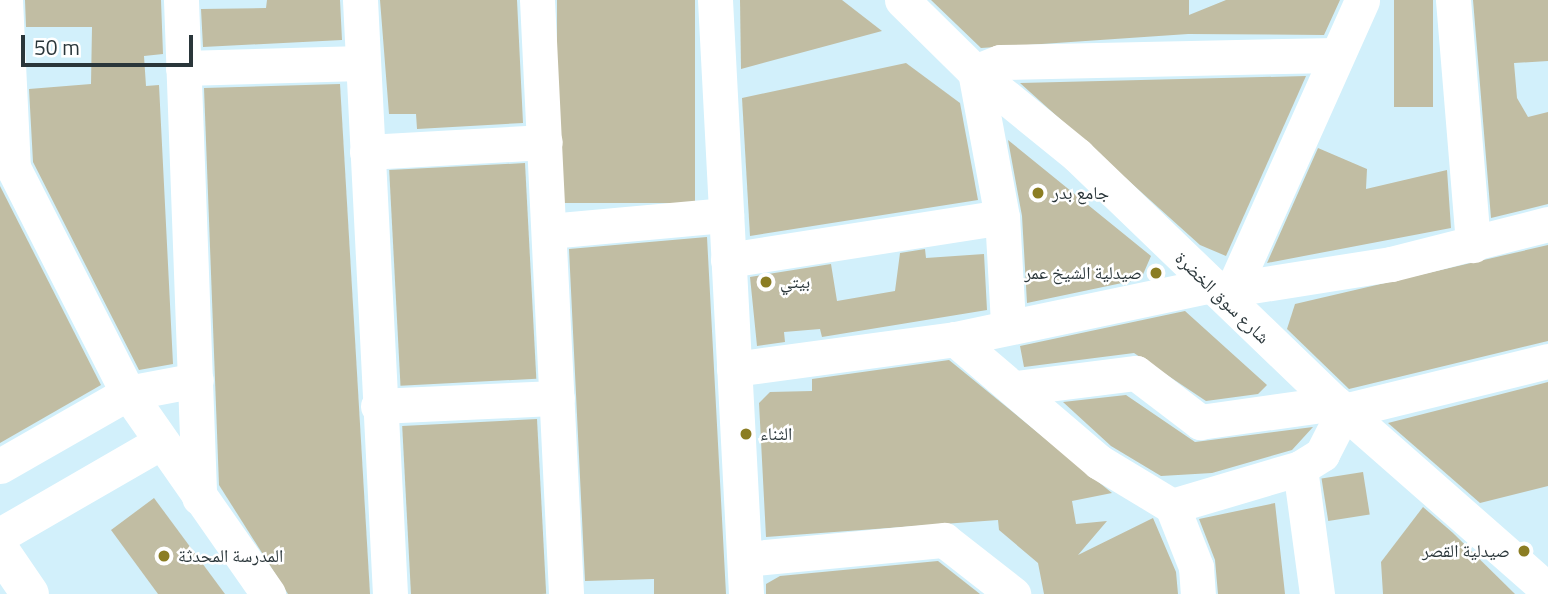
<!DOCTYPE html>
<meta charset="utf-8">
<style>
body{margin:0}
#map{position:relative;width:1548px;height:594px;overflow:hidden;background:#d2f0fb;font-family:"Titillium Web","Noto Naskh Arabic",sans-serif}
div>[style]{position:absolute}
.building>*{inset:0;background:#c1bda3;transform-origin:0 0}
.minor>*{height:35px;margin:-17.5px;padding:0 17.5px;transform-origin:17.5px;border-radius:17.5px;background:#fff}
.major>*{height:38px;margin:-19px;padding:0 19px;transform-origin:19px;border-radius:19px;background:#fff}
.dots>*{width:19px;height:19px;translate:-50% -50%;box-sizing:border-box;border:4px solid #fff;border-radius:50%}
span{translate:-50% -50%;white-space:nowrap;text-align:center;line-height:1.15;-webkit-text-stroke:5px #fff;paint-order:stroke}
.poi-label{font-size:18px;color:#2a363a}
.left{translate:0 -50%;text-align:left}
.right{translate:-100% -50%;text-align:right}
.street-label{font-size:18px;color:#2a363a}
.scale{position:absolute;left:21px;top:35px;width:172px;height:32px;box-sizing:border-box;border:4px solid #2a363a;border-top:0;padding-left:9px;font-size:21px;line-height:24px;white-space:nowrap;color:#2a363a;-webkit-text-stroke:5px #fff;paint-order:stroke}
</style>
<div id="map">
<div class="building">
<i style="clip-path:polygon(25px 0,161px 0,163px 54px,144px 56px,146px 86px,159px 85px,173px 364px,139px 370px,33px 162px,29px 89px,91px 84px,92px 27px,26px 27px)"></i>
<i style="clip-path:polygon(267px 0,340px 0,342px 40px,203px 47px,201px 9px,266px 8px)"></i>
<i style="clip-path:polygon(380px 0,517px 0,523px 123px,417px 129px,416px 114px,389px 114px)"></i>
<i style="left:557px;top:0;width:138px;height:203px"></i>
<i style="clip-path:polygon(740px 0,842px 0,882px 31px,741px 69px)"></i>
<i style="clip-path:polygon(931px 0,1189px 0,1189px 15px,1226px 0,1340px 0,1324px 35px,1188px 34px,981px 48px)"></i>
<i style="left:1394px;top:0;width:39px;height:107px"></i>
<i style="clip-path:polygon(1473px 0,1548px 0,1548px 61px,1514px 63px,1517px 98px,1528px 117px,1548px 112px,1548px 204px,1491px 218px)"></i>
<i style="clip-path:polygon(906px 63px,960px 103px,978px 200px,750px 236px,742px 98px)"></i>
<i style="clip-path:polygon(1306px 76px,1226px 256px,1200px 245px,1020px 83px)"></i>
<i style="clip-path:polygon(340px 84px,370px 594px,288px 594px,219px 485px,204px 88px)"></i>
<i style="clip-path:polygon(1008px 140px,1151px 256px,1141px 279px,1027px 303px,1022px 216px)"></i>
<i style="clip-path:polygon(1318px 148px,1367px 169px,1366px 189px,1447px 170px,1451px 228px,1267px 263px)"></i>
<i style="left:525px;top:163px;width:216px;height:136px;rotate:87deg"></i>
<i style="clip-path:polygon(0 186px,101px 385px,0 443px)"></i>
<i style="clip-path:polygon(707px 237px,726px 594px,654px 594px,654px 579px,585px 581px,569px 249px)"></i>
<i style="clip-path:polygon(1548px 245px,1548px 341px,1349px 389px,1287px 329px,1295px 304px)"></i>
<i style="clip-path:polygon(925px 249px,926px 258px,984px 254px,987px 310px,822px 337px,820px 329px,784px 332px,785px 342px,757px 346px,750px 277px,831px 264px,837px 301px,895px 291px,900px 253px)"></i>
<i style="clip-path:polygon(1185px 311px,1267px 385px,1258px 394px,1206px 401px,1134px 353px,1024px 367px,1020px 346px)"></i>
<i style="clip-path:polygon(949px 360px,1112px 493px,1072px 501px,1076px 524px,1107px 521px,1078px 555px,1153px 518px,1176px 572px,1178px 594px,1044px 594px,1038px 563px,999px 530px,998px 520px,766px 537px,759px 403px,770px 392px,812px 391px,812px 379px)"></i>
<i style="clip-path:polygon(1548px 382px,1548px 486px,1480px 503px,1388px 423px)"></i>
<i style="clip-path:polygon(1126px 395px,1195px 442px,1313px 427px,1292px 450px,1212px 473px,1161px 476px,1111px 446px,1063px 402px)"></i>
<i style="left:537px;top:419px;width:175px;height:135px;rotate:87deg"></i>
<i style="left:1363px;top:472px;width:43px;height:42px;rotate:81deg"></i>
<i style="clip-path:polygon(154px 498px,225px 594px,158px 594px,111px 530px)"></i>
<i style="clip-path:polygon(1275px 503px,1285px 594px,1218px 594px,1215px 560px,1199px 519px)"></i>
<i style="clip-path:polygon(1423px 507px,1453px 533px,1515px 594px,1383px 594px,1381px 562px)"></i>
<i style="clip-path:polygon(938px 561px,980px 594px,766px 594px,766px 584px,780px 576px)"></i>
</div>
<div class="minor">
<i style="left:5px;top:0;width:168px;rotate:87.3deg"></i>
<i style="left:181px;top:0;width:498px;rotate:87.9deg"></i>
<i style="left:360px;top:0;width:595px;rotate:87.11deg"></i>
<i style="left:537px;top:0;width:595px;rotate:87.2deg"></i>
<i style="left:715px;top:0;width:595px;rotate:87.01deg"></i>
<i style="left:902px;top:0;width:103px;rotate:44.6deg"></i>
<i style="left:975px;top:72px;width:132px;rotate:39.1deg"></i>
<i style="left:1077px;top:155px;width:358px;rotate:43.9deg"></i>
<i style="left:1335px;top:403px;width:283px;rotate:41.3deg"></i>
<i style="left:1453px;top:0;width:246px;rotate:85.3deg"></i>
<i style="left:183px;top:68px;width:179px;rotate:-1.6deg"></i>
<i style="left:0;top:142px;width:282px;rotate:63deg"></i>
<i style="left:128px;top:393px;width:245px;rotate:55.1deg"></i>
<i style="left:367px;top:152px;width:178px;rotate:-3.2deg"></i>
<i style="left:549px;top:231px;width:178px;rotate:-5.2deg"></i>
<i style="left:728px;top:260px;width:277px;rotate:-8.9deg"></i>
<i style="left:1233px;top:289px;width:316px;rotate:-65.9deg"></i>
<i style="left:1008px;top:323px;width:106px;rotate:-93.2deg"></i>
<i style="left:1002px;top:217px;width:147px;rotate:-100.5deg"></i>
<i style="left:975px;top:72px;width:27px;rotate:-22deg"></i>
<i style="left:1000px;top:62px;width:336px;rotate:-1.2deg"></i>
<i style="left:955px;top:339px;width:189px;rotate:40.5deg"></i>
<i style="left:1099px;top:462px;width:85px;rotate:31.1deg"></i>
<i style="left:1172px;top:506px;width:66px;rotate:68.5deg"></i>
<i style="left:1196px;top:567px;width:27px;rotate:86deg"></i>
<i style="left:734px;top:369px;width:223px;rotate:-7.7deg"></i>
<i style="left:955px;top:339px;width:257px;rotate:-11.9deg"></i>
<i style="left:1206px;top:286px;width:27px;rotate:6deg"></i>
<i style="left:1233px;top:289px;width:160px;rotate:-9deg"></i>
<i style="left:1391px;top:264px;width:162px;rotate:-14.3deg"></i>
<i style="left:1017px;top:388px;width:120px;rotate:-7.2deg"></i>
<i style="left:1136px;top:373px;width:81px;rotate:37.4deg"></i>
<i style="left:1200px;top:422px;width:136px;rotate:-8deg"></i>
<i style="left:378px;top:406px;width:179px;rotate:-2.6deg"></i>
<i style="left:0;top:466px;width:147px;rotate:-29.7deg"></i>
<i style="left:128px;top:393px;width:69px;rotate:-10.8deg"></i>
<i style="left:1172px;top:506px;width:134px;rotate:-16.5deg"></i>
<i style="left:0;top:535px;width:186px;rotate:-30deg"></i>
<i style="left:745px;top:559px;width:200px;rotate:-5.5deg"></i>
<i style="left:944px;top:540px;width:88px;rotate:38deg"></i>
<i style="left:1317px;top:594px;width:127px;rotate:-97.7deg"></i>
<i style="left:1300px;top:468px;width:26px;rotate:-32deg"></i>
<i style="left:1322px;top:454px;width:48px;rotate:-62.9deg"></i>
<i style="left:1344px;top:411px;width:210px;rotate:-13.8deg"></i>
</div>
<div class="major">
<i style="left:0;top:550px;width:53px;rotate:55.7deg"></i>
</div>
<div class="dots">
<i style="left:1038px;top:193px;background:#8b7d23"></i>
<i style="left:1156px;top:273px;background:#8b7d23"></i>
<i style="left:766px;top:282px;background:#8b7d23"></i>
<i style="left:746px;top:434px;background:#8b7d23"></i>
<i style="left:1524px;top:551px;background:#8b7d23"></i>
<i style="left:164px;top:556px;background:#8b7d23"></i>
</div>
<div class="poi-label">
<span class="left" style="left:1052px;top:193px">جامع بدر</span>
<span class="right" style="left:1142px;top:273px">صيدلية الشيخ عمر</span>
<span class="left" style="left:780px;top:282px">بيتي</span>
<span class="left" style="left:760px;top:434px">الثناء</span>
<span class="right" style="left:1510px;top:551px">صيدلية القصر</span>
<span class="left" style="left:178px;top:556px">المدرسة المحدثة</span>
</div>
<div class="street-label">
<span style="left:1222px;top:298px;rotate:44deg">شارع سوق الخضرة</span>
</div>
<div class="scale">50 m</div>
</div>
